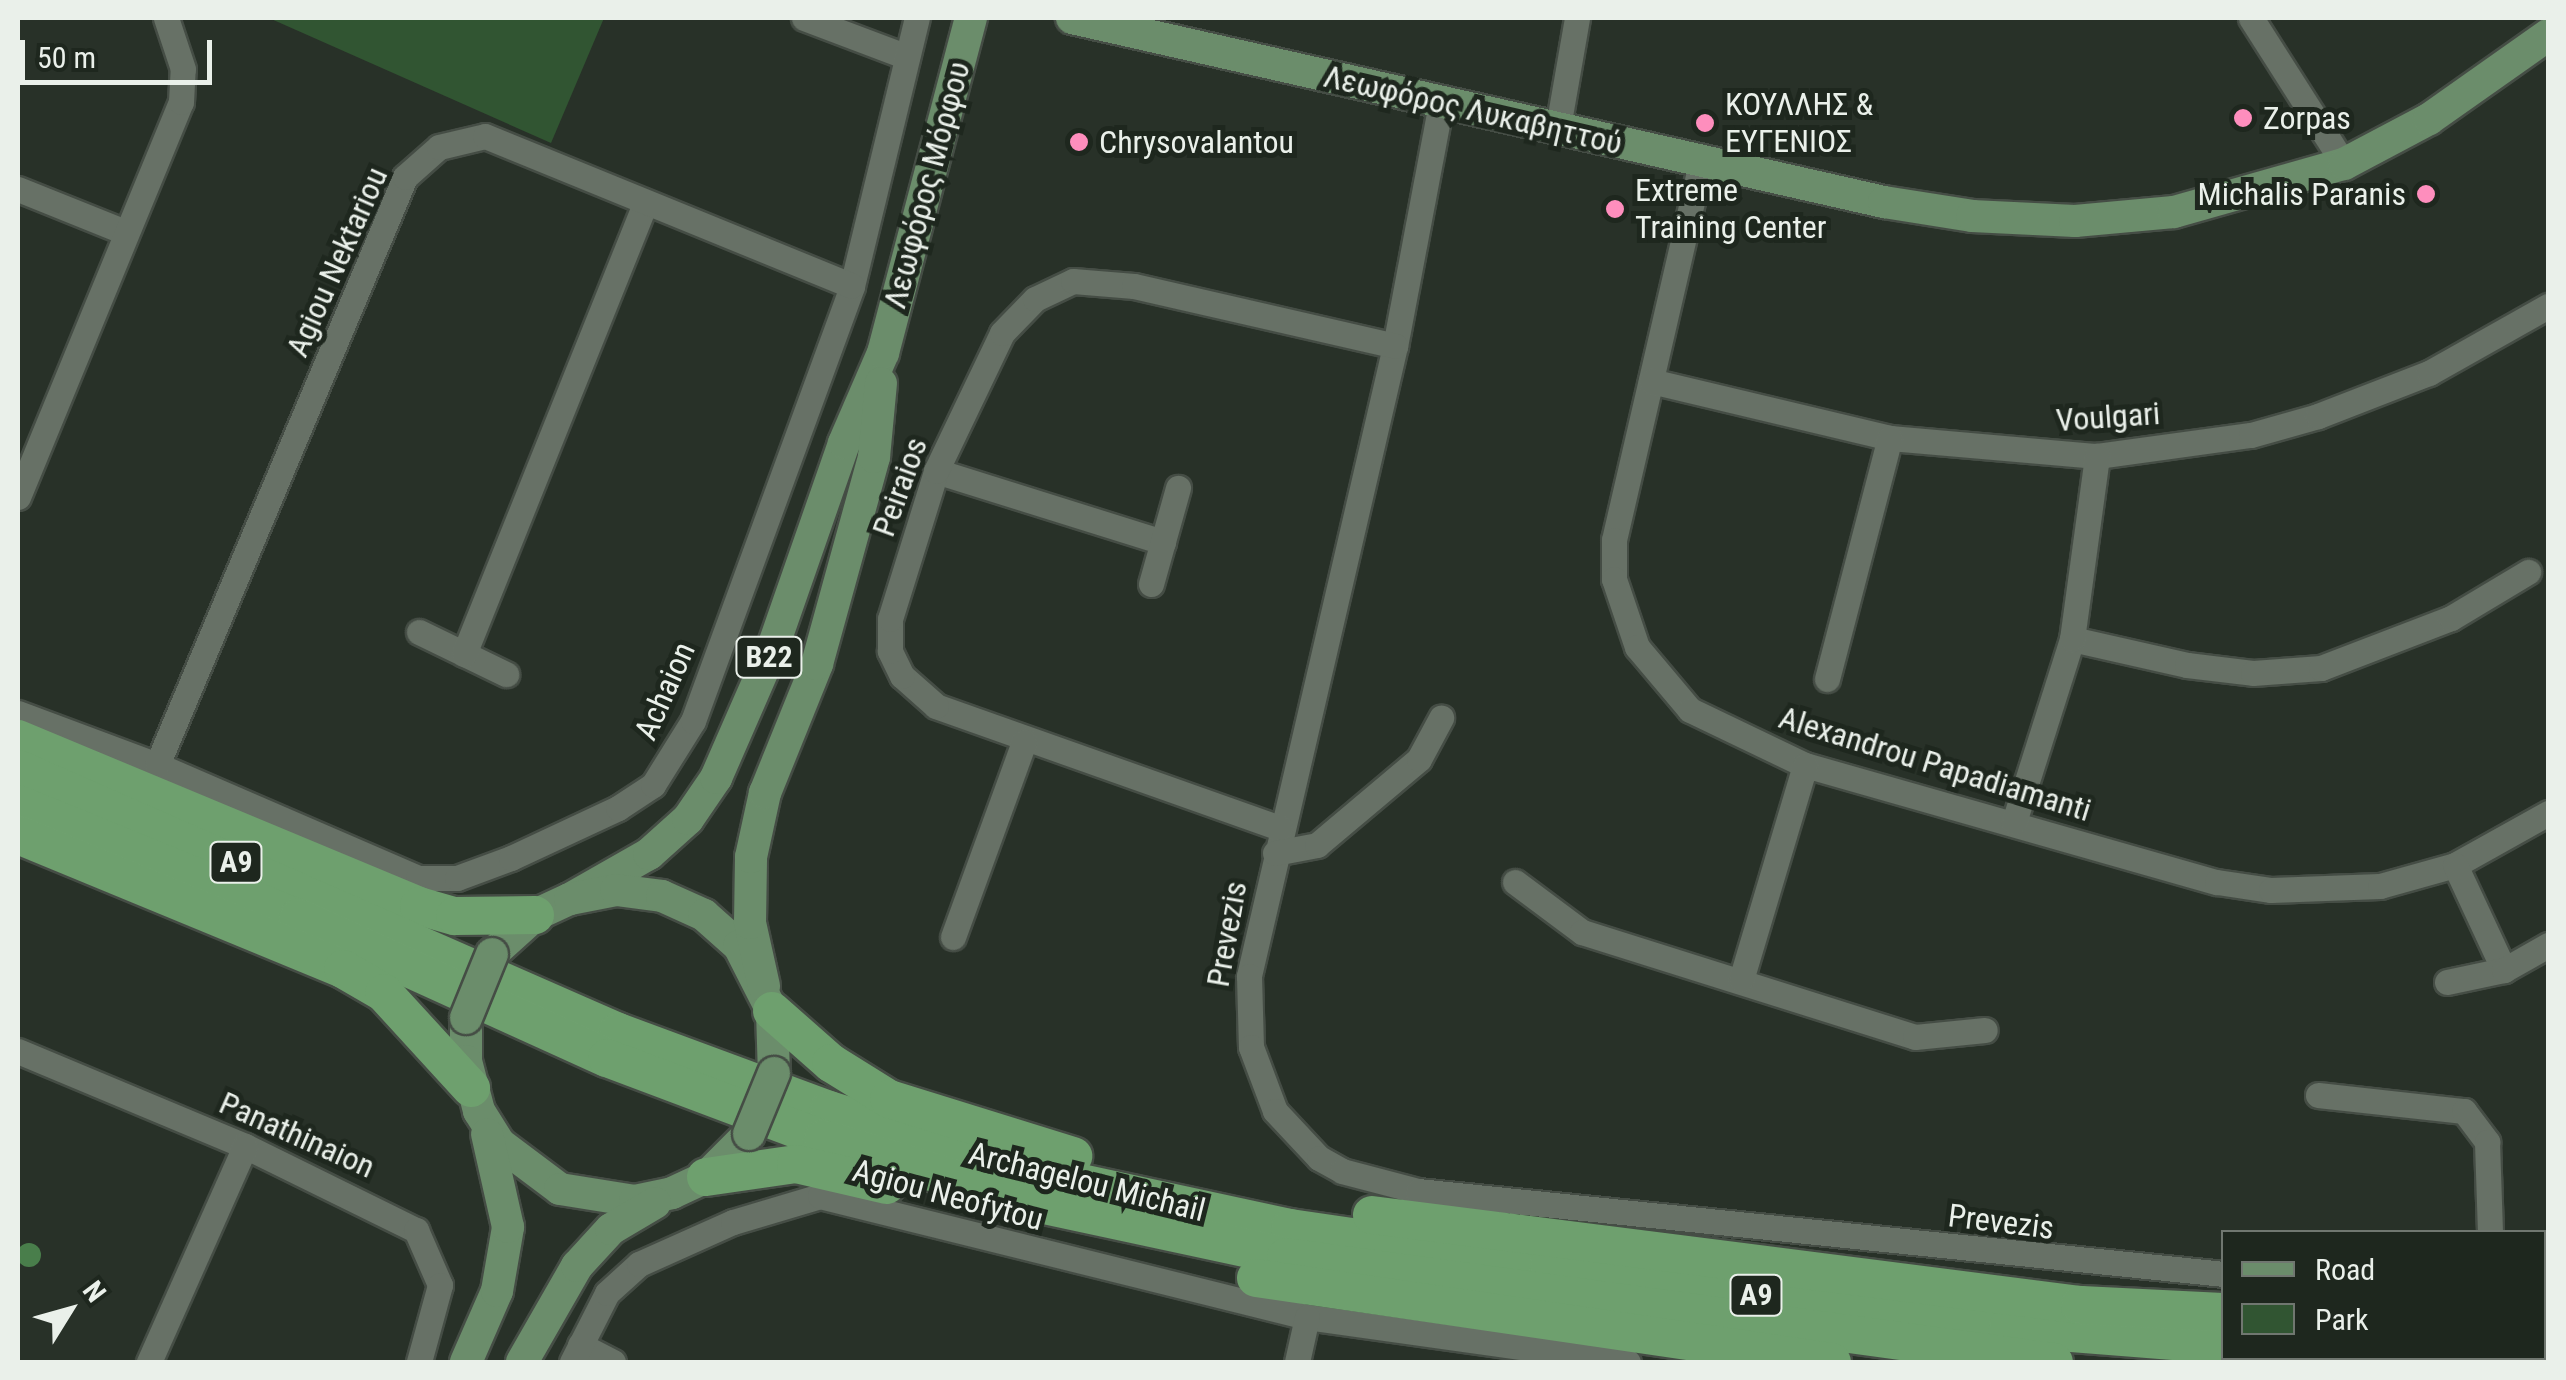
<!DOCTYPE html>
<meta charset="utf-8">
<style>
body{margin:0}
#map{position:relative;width:2566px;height:1380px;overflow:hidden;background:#283128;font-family:"Roboto Condensed",sans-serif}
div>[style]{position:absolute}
.green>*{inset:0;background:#315532}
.water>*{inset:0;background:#497e4b}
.round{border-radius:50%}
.roads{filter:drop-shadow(2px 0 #454d45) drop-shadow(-2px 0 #454d45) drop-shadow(0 2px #454d45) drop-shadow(0 -2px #454d45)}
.minor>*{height:25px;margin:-12.5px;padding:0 12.5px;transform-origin:12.5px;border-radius:12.5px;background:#677166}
.major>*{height:32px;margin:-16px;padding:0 16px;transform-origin:16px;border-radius:16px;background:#6b8d6b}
.highway>*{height:38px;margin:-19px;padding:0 19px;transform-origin:19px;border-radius:19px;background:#6ea06e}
.bridges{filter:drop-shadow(2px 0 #454d45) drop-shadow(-2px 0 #454d45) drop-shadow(0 2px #454d45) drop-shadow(0 -2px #454d45)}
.major-bridge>*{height:32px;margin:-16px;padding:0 16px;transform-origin:16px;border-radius:16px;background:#6b8d6b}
.dots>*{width:28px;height:28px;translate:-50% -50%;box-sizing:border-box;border:5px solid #1e271e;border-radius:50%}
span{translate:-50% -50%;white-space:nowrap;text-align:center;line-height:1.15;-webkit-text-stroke:10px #1e271e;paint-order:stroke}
.shield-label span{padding:2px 8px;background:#1e271e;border:2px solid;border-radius:8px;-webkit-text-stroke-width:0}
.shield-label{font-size:30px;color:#eaf0ea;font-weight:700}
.poi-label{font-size:32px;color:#eaf0ea}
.left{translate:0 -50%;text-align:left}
.right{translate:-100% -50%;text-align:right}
.street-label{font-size:32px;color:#eaf0ea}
.frame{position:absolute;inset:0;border:20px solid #eaf0ea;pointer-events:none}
.legend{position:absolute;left:2221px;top:1230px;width:325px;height:130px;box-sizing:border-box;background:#1e271e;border:2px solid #707770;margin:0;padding:12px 18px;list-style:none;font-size:30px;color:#eaf0ea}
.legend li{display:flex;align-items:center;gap:20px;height:50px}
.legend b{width:50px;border:2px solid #707770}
.north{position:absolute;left:20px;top:1260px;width:100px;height:100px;-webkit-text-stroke:8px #1e271e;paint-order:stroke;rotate:53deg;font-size:28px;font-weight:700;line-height:40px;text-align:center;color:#eaf0ea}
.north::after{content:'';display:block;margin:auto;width:35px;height:45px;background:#eaf0ea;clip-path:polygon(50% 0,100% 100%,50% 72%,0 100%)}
.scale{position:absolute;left:20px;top:40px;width:192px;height:45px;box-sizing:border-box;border:5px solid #eaf0ea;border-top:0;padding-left:12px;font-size:30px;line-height:35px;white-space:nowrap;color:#eaf0ea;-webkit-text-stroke:8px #1e271e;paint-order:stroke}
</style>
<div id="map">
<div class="green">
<i style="clip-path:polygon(269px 18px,604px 18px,551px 143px)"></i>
</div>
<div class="water">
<i class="round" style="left:17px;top:1243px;width:24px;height:24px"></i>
</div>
<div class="roads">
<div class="minor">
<i style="left:804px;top:18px;width:110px;rotate:20.7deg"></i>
<i style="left:2251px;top:18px;width:173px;rotate:57.5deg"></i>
<i style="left:1441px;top:103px;width:247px;rotate:100.7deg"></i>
<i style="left:1395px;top:346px;width:647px;rotate:103.05deg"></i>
<i style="left:1249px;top:976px;width:71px;rotate:88.4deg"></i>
<i style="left:1251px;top:1047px;width:68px;rotate:69.4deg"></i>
<i style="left:1275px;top:1111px;width:64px;rotate:46.9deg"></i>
<i style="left:1319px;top:1158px;width:26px;rotate:29deg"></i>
<i style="left:1342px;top:1171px;width:79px;rotate:14.7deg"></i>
<i style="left:1418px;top:1191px;width:810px;rotate:5.88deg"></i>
<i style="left:1558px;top:127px;width:111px;rotate:-80.1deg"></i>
<i style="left:1701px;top:163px;width:387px;rotate:103deg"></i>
<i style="left:1614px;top:540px;width:39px;rotate:90deg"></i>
<i style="left:1614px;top:579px;width:72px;rotate:71.3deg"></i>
<i style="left:1637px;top:647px;width:82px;rotate:49.9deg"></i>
<i style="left:1690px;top:710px;width:127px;rotate:25.6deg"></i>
<i style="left:1805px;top:765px;width:428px;rotate:15.9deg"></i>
<i style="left:2217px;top:882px;width:55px;rotate:8.4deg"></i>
<i style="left:2271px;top:890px;width:109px;rotate:-2.1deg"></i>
<i style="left:2380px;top:886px;width:78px;rotate:-15.6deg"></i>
<i style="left:2455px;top:865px;width:107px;rotate:-29.2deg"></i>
<i style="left:18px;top:189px;width:115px;rotate:21.9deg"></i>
<i style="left:1651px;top:381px;width:246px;rotate:13.4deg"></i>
<i style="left:1890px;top:438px;width:208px;rotate:5deg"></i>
<i style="left:2097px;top:456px;width:155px;rotate:-7.8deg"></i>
<i style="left:2251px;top:435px;width:70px;rotate:-15.8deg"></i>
<i style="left:2318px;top:416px;width:119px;rotate:-21.2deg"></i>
<i style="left:2429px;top:373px;width:137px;rotate:-29.4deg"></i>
<i style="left:936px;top:471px;width:238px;rotate:17.4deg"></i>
<i style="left:18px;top:497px;width:427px;rotate:-67.6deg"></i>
<i style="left:181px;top:102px;width:33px;rotate:-87deg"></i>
<i style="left:183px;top:69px;width:54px;rotate:-108.4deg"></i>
<i style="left:1151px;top:584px;width:100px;rotate:-74.3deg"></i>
<i style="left:419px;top:632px;width:97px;rotate:25.8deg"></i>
<i style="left:2072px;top:639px;width:118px;rotate:12.7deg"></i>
<i style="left:2187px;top:665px;width:66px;rotate:6.9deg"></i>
<i style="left:2253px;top:673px;width:68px;rotate:-4.2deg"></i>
<i style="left:2321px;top:668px;width:139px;rotate:-21deg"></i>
<i style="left:2451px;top:618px;width:90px;rotate:-30.9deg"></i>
<i style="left:464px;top:654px;width:485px;rotate:-68.1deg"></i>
<i style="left:1827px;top:679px;width:249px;rotate:-75.4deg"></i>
<i style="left:18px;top:713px;width:148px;rotate:20.5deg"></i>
<i style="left:157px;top:765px;width:284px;rotate:23.4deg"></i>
<i style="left:418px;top:878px;width:39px"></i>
<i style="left:457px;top:878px;width:58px;rotate:-20.3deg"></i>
<i style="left:511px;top:858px;width:118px;rotate:-25deg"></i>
<i style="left:618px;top:808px;width:42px;rotate:-33.3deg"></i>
<i style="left:653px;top:785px;width:75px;rotate:-58deg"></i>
<i style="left:693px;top:721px;width:463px;rotate:-69.9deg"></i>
<i style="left:852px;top:286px;width:276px;rotate:-76.4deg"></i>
<i style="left:157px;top:765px;width:638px;rotate:-67.13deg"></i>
<i style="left:405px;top:177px;width:45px;rotate:-41.4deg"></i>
<i style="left:439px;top:147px;width:47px;rotate:-13.4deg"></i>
<i style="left:485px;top:136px;width:396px;rotate:22.2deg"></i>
<i style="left:2014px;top:822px;width:192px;rotate:-72.4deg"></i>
<i style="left:2072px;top:639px;width:185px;rotate:-82.2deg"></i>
<i style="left:1280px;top:828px;width:365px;rotate:-160.5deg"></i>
<i style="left:936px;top:706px;width:45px;rotate:-138.6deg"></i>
<i style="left:902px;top:676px;width:28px;rotate:-116deg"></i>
<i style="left:890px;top:651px;width:32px;rotate:-90deg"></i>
<i style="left:890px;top:619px;width:155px;rotate:-72.7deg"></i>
<i style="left:936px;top:471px;width:153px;rotate:-64.4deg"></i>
<i style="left:1002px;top:333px;width:47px;rotate:-45.9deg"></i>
<i style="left:1035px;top:299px;width:42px;rotate:-25.3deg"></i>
<i style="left:1073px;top:281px;width:61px;rotate:4.7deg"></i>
<i style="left:1134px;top:286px;width:268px;rotate:12.9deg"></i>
<i style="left:1275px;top:853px;width:43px;rotate:-10.8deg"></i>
<i style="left:1317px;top:845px;width:133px;rotate:-40.1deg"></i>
<i style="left:1419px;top:759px;width:47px;rotate:-61.8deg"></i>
<i style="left:2455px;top:865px;width:116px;rotate:65deg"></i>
<i style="left:1515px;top:882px;width:84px;rotate:36.7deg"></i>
<i style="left:1582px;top:932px;width:349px;rotate:17.5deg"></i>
<i style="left:1915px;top:1037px;width:70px;rotate:-5.7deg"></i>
<i style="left:953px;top:937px;width:208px;rotate:-70deg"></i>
<i style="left:1741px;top:980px;width:224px;rotate:-73.4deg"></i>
<i style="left:2447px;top:982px;width:58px;rotate:-11.9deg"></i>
<i style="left:2504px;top:970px;width:51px;rotate:-29.6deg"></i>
<i style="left:18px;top:1051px;width:246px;rotate:22.7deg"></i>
<i style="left:245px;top:1146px;width:191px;rotate:26.2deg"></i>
<i style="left:416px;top:1230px;width:60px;rotate:66.4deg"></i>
<i style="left:440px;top:1285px;width:80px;rotate:105.3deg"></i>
<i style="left:2318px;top:1095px;width:147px;rotate:6.3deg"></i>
<i style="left:2464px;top:1111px;width:39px;rotate:53deg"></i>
<i style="left:2487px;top:1142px;width:90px;rotate:88.1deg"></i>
<i style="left:2544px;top:1265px;width:4px"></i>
<i style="left:580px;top:1345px;width:37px;rotate:27deg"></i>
<i style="left:149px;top:1362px;width:236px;rotate:-66deg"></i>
<i style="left:572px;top:1362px;width:77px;rotate:-63.1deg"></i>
<i style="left:607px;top:1293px;width:43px;rotate:-42.2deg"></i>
<i style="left:639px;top:1264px;width:103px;rotate:-24.1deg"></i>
<i style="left:733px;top:1222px;width:91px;rotate:-16.6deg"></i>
<i style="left:820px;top:1196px;width:502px;rotate:13.95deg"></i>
<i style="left:1307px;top:1317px;width:324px;rotate:8deg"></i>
<i style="left:1297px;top:1362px;width:46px;rotate:-77.5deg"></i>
</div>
<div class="major">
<i style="left:1072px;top:18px;width:833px;rotate:12.77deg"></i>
<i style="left:1884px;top:202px;width:89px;rotate:9deg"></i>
<i style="left:1972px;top:216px;width:103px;rotate:2.8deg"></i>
<i style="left:2075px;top:221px;width:99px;rotate:-5.2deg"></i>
<i style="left:2174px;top:212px;width:177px;rotate:-15.8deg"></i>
<i style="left:2344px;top:164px;width:96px;rotate:-27.9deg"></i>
<i style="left:2429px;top:119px;width:146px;rotate:-35.2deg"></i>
<i style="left:570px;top:899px;width:91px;rotate:-29.7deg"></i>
<i style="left:649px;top:854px;width:52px;rotate:-41.9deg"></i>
<i style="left:688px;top:819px;width:50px;rotate:-55.7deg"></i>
<i style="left:716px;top:778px;width:140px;rotate:-66.4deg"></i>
<i style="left:772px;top:650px;width:219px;rotate:-70.8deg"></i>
<i style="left:844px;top:443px;width:98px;rotate:-66.6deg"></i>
<i style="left:883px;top:353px;width:346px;rotate:-75.3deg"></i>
<i style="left:492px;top:954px;width:58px;rotate:-42.2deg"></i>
<i style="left:535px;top:915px;width:38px;rotate:-25deg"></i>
<i style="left:570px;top:899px;width:47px;rotate:-11.1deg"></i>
<i style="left:616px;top:890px;width:46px;rotate:7.4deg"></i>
<i style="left:662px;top:896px;width:46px;rotate:24.3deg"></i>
<i style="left:704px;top:915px;width:47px;rotate:41.5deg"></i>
<i style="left:739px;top:946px;width:73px;rotate:63.1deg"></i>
<i style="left:772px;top:1011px;width:62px;rotate:88.2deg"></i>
<i style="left:764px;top:986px;width:65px;rotate:-102.5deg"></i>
<i style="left:750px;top:923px;width:66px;rotate:-89.1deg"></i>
<i style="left:751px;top:857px;width:66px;rotate:-77.7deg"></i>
<i style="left:765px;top:793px;width:139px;rotate:-68deg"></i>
<i style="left:817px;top:664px;width:215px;rotate:-74.6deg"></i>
<i style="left:874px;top:457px;width:74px;rotate:-84.6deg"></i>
<i style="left:466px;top:1018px;width:43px;rotate:90deg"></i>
<i style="left:466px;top:1061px;width:52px;rotate:75.4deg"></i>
<i style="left:479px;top:1111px;width:39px;rotate:58deg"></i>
<i style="left:500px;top:1144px;width:75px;rotate:36.9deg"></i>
<i style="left:560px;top:1189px;width:76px;rotate:9.1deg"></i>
<i style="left:635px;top:1201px;width:38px;rotate:-12deg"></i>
<i style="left:672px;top:1193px;width:38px;rotate:-25deg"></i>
<i style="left:706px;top:1177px;width:61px;rotate:-45deg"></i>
<i style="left:466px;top:1362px;width:77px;rotate:-66.4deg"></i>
<i style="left:497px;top:1291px;width:65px;rotate:-80.2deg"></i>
<i style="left:508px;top:1227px;width:95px;rotate:-102.7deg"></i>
<i style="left:522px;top:1362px;width:111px;rotate:-60.2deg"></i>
<i style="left:577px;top:1266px;width:50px;rotate:-47.4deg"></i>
<i style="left:611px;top:1229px;width:51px;rotate:-30.6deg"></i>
</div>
<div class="highway">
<i style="left:18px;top:739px;width:434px;rotate:22.6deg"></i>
<i style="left:419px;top:906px;width:37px;rotate:16deg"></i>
<i style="left:455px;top:916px;width:80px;rotate:-0.7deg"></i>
<i style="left:18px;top:769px;width:655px;rotate:23.67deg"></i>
<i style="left:618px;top:1032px;width:225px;rotate:20.3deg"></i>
<i style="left:829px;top:1110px;width:215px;rotate:17deg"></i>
<i style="left:1035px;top:1173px;width:261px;rotate:12.2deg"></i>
<i style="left:1290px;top:1228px;width:262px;rotate:8.3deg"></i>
<i style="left:1549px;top:1266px;width:463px;rotate:7.7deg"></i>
<i style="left:2008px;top:1328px;width:217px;rotate:4.5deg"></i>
<i style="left:18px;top:804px;width:302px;rotate:22.2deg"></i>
<i style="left:298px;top:918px;width:339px;rotate:24.4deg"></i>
<i style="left:607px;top:1058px;width:231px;rotate:20.6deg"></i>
<i style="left:823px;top:1139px;width:216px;rotate:16.9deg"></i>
<i style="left:1030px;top:1202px;width:262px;rotate:12.1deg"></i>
<i style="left:1286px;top:1257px;width:775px;rotate:7.79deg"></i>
<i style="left:18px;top:835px;width:352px;rotate:22.4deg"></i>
<i style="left:343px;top:969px;width:48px;rotate:30.3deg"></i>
<i style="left:384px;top:993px;width:129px;rotate:47.5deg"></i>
<i style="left:772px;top:1011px;width:79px;rotate:41.4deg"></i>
<i style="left:831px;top:1063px;width:68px;rotate:31.8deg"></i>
<i style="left:889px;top:1099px;width:193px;rotate:17.2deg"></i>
<i style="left:706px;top:1177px;width:91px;rotate:-8.2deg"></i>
<i style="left:796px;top:1164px;width:93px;rotate:13deg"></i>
<i style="left:1372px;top:1215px;width:714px;rotate:7.24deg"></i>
<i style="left:2080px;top:1305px;width:144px;rotate:2.8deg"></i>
<i style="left:1256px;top:1278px;width:582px;rotate:8.3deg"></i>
<i style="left:2544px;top:1304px;width:4px"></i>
<i style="left:2544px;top:1336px;width:4px"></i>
</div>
</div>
<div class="bridges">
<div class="major-bridge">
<i style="left:466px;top:1018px;width:69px;rotate:-67.9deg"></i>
<i style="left:749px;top:1134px;width:66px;rotate:-67.7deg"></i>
</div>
</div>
<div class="dots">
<i style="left:2243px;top:118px;background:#fe8ebd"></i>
<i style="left:1705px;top:123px;background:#fe8ebd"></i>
<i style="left:1079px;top:142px;background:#fe8ebd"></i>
<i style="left:2426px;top:194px;background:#fe8ebd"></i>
<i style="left:1615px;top:209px;background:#fe8ebd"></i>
</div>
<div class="shield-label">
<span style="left:769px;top:657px">B22</span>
<span style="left:236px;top:862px">A9</span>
<span style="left:1756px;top:1295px">A9</span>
</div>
<div class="poi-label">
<span class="left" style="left:1725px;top:123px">ΚΟΥΛΛΗΣ &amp;<br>ΕΥΓΕΝΙΟΣ</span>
<span class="left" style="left:2263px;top:118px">Zorpas</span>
<span class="left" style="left:1099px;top:142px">Chrysovalantou</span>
<span class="left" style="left:1635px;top:209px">Extreme<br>Training Center</span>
<span class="right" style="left:2406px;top:194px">Michalis Paranis</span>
</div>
<div class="street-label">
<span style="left:1473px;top:110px;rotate:13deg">Λεωφόρος Λυκαβηττού</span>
<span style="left:927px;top:185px;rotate:-75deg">Λεωφόρος Μόρφου</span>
<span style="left:337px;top:262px;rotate:-66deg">Agiou Nektariou</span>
<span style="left:2108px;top:417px;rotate:-4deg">Voulgari</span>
<span style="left:900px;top:487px;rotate:-70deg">Peiraios</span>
<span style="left:665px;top:691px;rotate:-66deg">Achaion</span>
<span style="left:1935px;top:764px;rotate:17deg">Alexandrou Papadiamanti</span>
<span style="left:1227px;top:934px;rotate:-80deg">Prevezis</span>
<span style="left:297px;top:1135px;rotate:24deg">Panathinaion</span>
<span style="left:1087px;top:1182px;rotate:14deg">Archagelou Michail</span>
<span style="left:948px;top:1195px;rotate:15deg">Agiou Neofytou</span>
<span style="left:2001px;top:1222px;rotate:7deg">Prevezis</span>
</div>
<div class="frame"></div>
<ul class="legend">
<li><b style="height:12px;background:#6b8d6b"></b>Road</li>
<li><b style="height:28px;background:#315532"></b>Park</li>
</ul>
<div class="north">N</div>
<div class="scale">50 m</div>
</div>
